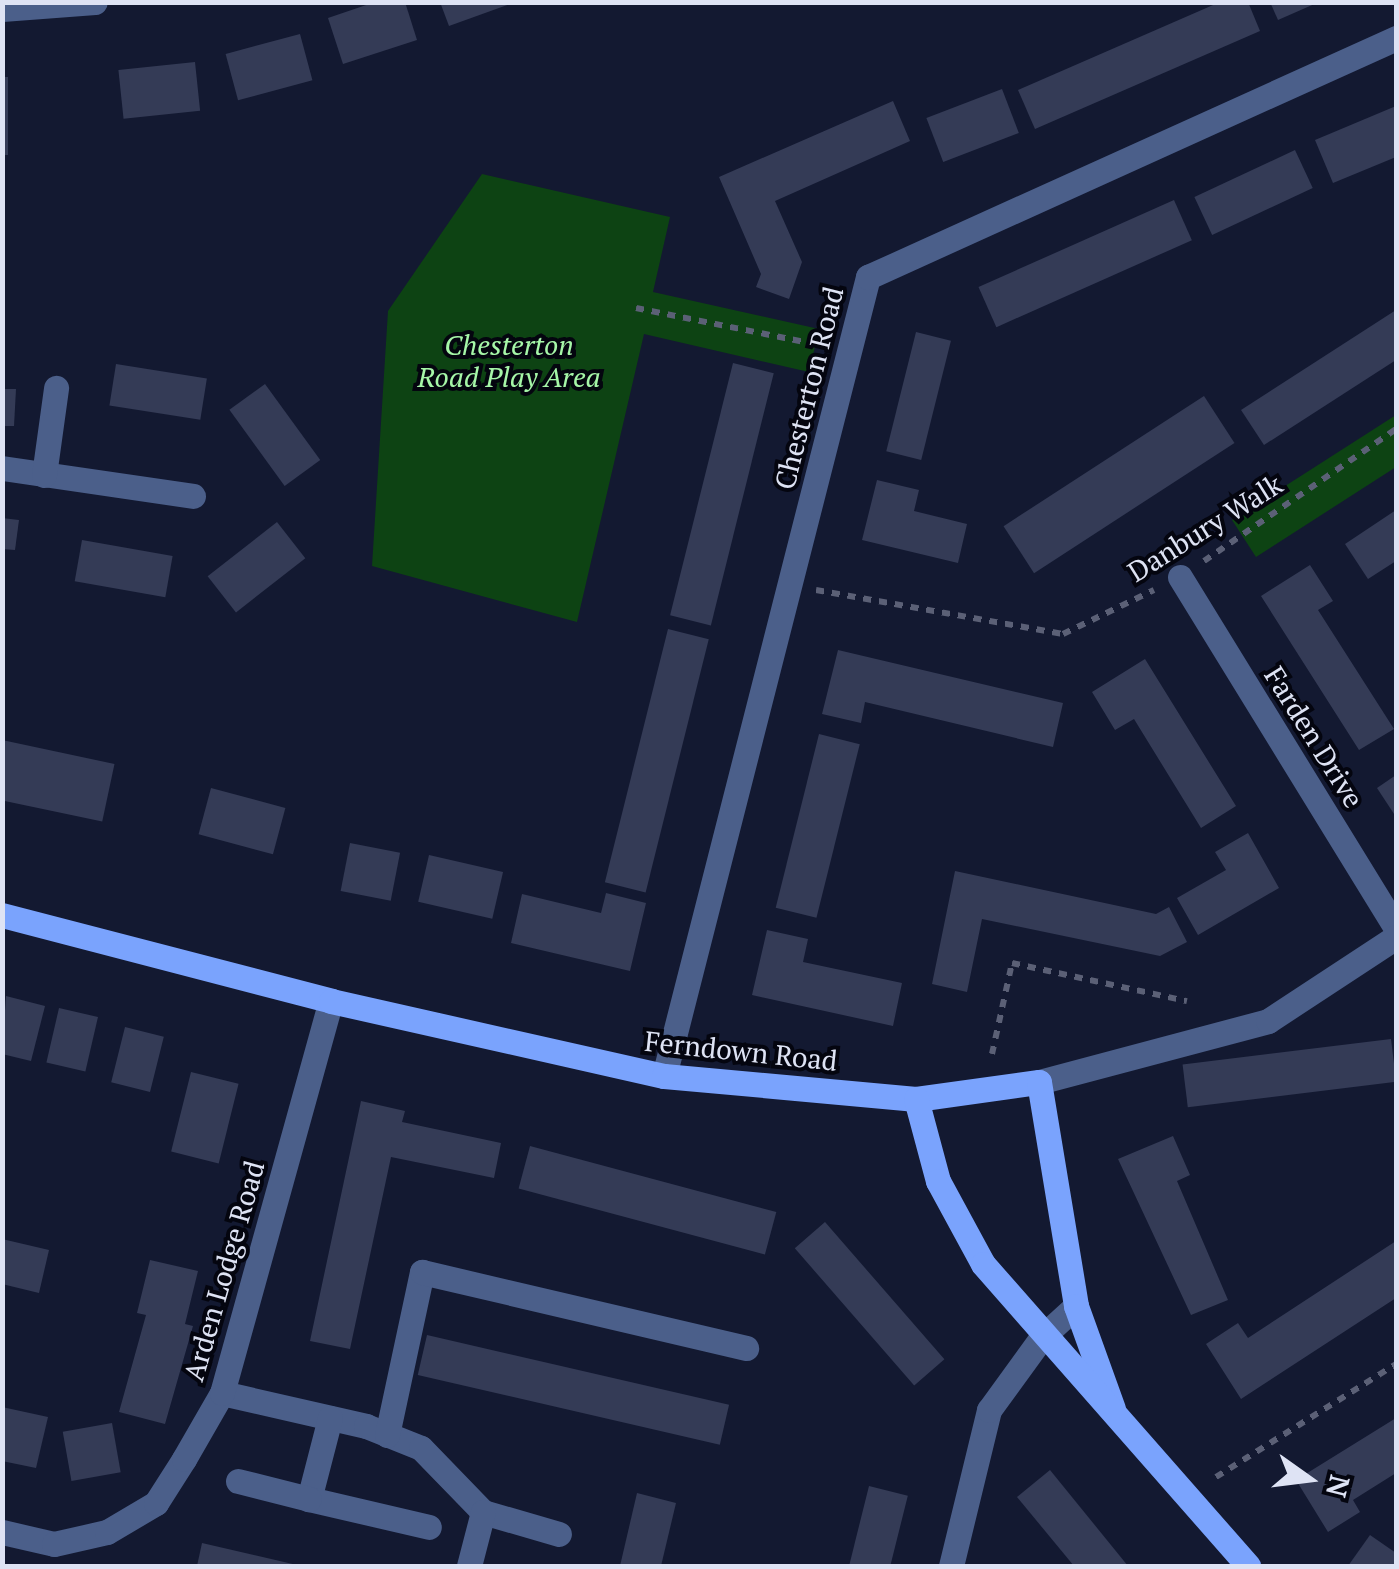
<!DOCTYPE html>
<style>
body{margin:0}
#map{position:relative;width:1399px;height:1569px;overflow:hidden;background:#131931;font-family:"PT Serif",serif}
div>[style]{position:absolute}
.green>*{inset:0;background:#0d4313}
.building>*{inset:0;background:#343b56;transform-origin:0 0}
.path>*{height:6px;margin-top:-3px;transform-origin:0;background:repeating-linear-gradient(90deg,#5b6076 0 8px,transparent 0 16px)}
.minor>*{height:25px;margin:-12.5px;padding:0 12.5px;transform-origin:12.5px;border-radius:12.5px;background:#4b5f8a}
.major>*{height:25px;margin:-12.5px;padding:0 12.5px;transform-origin:12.5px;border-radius:12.5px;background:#7aa3fd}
span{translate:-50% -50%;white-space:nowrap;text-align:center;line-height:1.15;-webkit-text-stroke:8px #04050f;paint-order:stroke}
.park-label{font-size:28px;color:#a6f7a8;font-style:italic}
.street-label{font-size:28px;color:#dee3f4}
.frame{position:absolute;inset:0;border:5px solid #dee3f4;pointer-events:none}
.north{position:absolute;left:1259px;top:1429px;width:100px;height:100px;-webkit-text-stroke:8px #04050f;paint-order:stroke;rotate:104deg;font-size:28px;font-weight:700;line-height:40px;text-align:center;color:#dee3f4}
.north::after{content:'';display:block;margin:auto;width:35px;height:45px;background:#dee3f4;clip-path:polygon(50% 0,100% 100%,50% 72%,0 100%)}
</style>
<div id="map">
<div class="green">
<i style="clip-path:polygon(482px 174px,670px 217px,653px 292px,819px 329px,809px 372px,644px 334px,577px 622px,372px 566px,388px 311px)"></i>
<i style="clip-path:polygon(1396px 415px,1396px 467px,1256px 557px,1232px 520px)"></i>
</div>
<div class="building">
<i style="clip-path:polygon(375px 2px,405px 2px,417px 40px,343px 64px,328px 18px)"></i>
<i style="clip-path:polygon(440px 2px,513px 2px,513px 3px,449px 26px)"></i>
<i style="clip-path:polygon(1220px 2px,1248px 2px,1260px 31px,1035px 129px,1018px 90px)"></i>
<i style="clip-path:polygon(1270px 2px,1319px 2px,1278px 20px)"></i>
<i style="left:300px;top:34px;width:48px;height:77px;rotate:75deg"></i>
<i style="left:195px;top:62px;width:49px;height:77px;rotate:84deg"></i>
<i style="left:2px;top:77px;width:6px;height:78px"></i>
<i style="left:1002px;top:89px;width:47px;height:81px;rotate:69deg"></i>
<i style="clip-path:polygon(893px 101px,910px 141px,775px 201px,802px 262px,789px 299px,756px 287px,761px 274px,719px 177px)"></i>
<i style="clip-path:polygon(1396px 106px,1396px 157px,1333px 183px,1315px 140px)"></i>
<i style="left:1295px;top:150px;width:42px;height:111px;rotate:65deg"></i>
<i style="left:1174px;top:200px;width:44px;height:214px;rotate:66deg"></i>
<i style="clip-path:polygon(1396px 310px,1396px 360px,1264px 445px,1241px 410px)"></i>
<i style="left:916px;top:332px;width:36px;height:123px;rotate:14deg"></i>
<i style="left:733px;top:363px;width:42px;height:260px;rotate:14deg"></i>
<i style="left:116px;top:364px;width:92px;height:42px;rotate:9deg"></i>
<i style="left:265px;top:384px;width:94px;height:44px;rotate:54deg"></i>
<i style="clip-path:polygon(2px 389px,16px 389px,14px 426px,2px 426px)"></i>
<i style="left:1204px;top:396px;width:56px;height:239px;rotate:57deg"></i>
<i style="clip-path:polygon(877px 480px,919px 490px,914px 511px,967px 524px,958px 563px,862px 540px)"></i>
<i style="clip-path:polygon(1396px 510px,1396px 561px,1368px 579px,1345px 544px)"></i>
<i style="clip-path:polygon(2px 518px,19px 520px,15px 550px,2px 549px)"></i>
<i style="left:277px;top:522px;width:46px;height:88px;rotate:52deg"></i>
<i style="left:82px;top:540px;width:92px;height:42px;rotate:10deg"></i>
<i style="clip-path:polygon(1310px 565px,1333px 601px,1318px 610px,1394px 729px,1359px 750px,1261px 596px)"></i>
<i style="left:668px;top:629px;width:42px;height:261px;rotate:14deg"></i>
<i style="clip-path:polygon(838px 650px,1063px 703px,1053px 747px,865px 702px,861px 723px,822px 714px)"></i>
<i style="clip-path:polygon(1145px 659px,1236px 806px,1201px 828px,1134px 719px,1115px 730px,1092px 692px)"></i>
<i style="left:819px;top:734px;width:42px;height:179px;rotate:14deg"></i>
<i style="left:2px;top:740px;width:115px;height:59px;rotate:12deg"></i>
<i style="clip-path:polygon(1396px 775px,1396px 817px,1377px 788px)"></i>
<i style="left:211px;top:788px;width:77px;height:48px;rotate:15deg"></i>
<i style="clip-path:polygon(1248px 833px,1279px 888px,1198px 935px,1177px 898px,1226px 870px,1215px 852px)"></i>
<i style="left:350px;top:843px;width:51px;height:49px;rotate:11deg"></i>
<i style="left:429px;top:855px;width:76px;height:48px;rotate:13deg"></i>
<i style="clip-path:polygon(955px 871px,1156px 914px,1169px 907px,1187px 942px,1160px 956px,982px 919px,967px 992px,932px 984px)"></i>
<i style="clip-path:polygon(606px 893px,646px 903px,630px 971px,511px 943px,522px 894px,601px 913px)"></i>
<i style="clip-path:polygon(767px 930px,808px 939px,803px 962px,902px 983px,893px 1026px,752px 995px)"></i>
<i style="clip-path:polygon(6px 996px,45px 1006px,31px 1061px,2px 1054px)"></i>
<i style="left:59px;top:1008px;width:40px;height:56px;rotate:13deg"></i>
<i style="left:125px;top:1027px;width:40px;height:57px;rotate:14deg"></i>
<i style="left:1391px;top:1039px;width:43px;height:210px;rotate:83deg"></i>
<i style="left:191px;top:1072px;width:49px;height:82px;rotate:14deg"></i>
<i style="clip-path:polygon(361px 1101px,405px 1111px,402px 1122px,501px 1143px,494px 1178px,391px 1157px,350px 1349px,310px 1341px)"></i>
<i style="clip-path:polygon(1173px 1136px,1190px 1175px,1177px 1181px,1228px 1300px,1191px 1315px,1118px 1159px)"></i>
<i style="left:530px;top:1146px;width:255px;height:44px;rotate:15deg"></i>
<i style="left:825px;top:1222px;width:182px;height:40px;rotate:49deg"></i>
<i style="clip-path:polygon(2px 1239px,49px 1250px,39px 1293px,2px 1284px)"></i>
<i style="clip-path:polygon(1396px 1241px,1396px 1298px,1241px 1399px,1206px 1344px,1238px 1323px,1248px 1338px)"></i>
<i style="clip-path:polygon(150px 1260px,198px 1271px,185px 1324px,193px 1326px,165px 1424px,119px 1412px,146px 1315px,137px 1313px)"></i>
<i style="left:427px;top:1335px;width:310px;height:41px;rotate:13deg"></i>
<i style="clip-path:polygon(2px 1407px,48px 1417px,36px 1468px,2px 1461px)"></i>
<i style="clip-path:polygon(1396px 1418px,1396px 1473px,1353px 1500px,1360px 1512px,1328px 1532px,1296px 1480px)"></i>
<i style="left:112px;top:1423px;width:50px;height:50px;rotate:80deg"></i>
<i style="clip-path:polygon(1050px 1470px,1128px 1566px,1074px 1566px,1017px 1497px)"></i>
<i style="left:869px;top:1486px;width:40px;height:83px;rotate:14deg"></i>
<i style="clip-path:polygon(637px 1493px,676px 1503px,661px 1566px,620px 1566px)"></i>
<i style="clip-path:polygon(1370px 1535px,1396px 1553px,1396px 1566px,1348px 1566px)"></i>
<i style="clip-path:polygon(202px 1543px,297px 1565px,297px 1566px,197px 1566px)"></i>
</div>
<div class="path">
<i style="left:636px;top:308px;width:187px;rotate:11.4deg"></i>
<i style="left:1204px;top:561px;width:233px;rotate:-34.5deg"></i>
<i style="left:816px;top:590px;width:251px;rotate:10.1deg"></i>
<i style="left:1063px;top:634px;width:101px;rotate:-25.8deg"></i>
<i style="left:992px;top:1054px;width:93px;rotate:-77.6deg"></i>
<i style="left:1012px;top:963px;width:179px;rotate:12.3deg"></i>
<i style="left:1216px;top:1477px;width:213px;rotate:-32.1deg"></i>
</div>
<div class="minor">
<i style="left:2px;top:9px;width:93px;rotate:-4.3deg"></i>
<i style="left:2px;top:468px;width:193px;rotate:8.3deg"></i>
<i style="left:44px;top:475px;width:88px;rotate:-82.1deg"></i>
<i style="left:1180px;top:577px;width:412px;rotate:58.4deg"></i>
<i style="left:664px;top:1076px;width:825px;rotate:-75.68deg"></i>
<i style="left:868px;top:277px;width:580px;rotate:-24.35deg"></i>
<i style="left:1039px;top:1082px;width:237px;rotate:-14.9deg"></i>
<i style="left:1268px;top:1021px;width:153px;rotate:-33.3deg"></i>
<i style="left:222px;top:1393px;width:148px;rotate:12.9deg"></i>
<i style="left:366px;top:1426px;width:59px;rotate:21.8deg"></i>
<i style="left:421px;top:1448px;width:89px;rotate:45.9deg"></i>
<i style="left:483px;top:1512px;width:79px;rotate:16.1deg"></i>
<i style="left:330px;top:1418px;width:84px;rotate:104.5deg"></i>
<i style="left:309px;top:1499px;width:123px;rotate:13.1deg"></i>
<i style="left:387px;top:1435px;width:167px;rotate:-77.9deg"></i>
<i style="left:422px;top:1272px;width:333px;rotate:13.2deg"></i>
<i style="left:238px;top:1481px;width:73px;rotate:14.2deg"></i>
<i style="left:2px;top:1532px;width:53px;rotate:13deg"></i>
<i style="left:54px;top:1544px;width:54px;rotate:-12.8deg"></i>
<i style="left:107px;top:1532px;width:57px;rotate:-30.6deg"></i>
<i style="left:156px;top:1503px;width:52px;rotate:-57.5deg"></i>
<i style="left:184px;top:1459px;width:76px;rotate:-60.1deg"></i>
<i style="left:222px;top:1393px;width:407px;rotate:-74.5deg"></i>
<i style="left:469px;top:1566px;width:56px;rotate:-75.5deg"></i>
<i style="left:951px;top:1566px;width:161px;rotate:-76.3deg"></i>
<i style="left:989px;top:1410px;width:90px;rotate:-54deg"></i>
<i style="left:1042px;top:1337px;width:46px;rotate:-42.4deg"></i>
</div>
<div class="major">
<i style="left:2px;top:915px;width:340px;rotate:14.6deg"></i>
<i style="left:331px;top:1001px;width:341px;rotate:12.7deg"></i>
<i style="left:664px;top:1076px;width:253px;rotate:5.2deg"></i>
<i style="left:916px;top:1099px;width:124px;rotate:-7.9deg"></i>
<i style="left:1039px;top:1082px;width:227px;rotate:80.6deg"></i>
<i style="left:1076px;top:1306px;width:109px;rotate:70.2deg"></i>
<i style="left:916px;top:1099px;width:85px;rotate:75deg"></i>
<i style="left:938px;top:1181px;width:94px;rotate:61.5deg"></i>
<i style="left:983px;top:1264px;width:402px;rotate:48.7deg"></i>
</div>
<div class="park-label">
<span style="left:509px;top:361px">Chesterton<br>Road Play Area</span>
</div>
<div class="street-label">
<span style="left:809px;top:388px;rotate:-76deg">Chesterton Road</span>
<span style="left:1205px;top:528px;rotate:-32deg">Danbury Walk</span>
<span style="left:1314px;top:737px;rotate:58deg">Farden Drive</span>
<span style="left:741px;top:1051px;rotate:6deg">Ferndown Road</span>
<span style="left:224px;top:1271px;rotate:-74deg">Arden Lodge Road</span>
</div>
<div class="frame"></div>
<div class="north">N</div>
</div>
